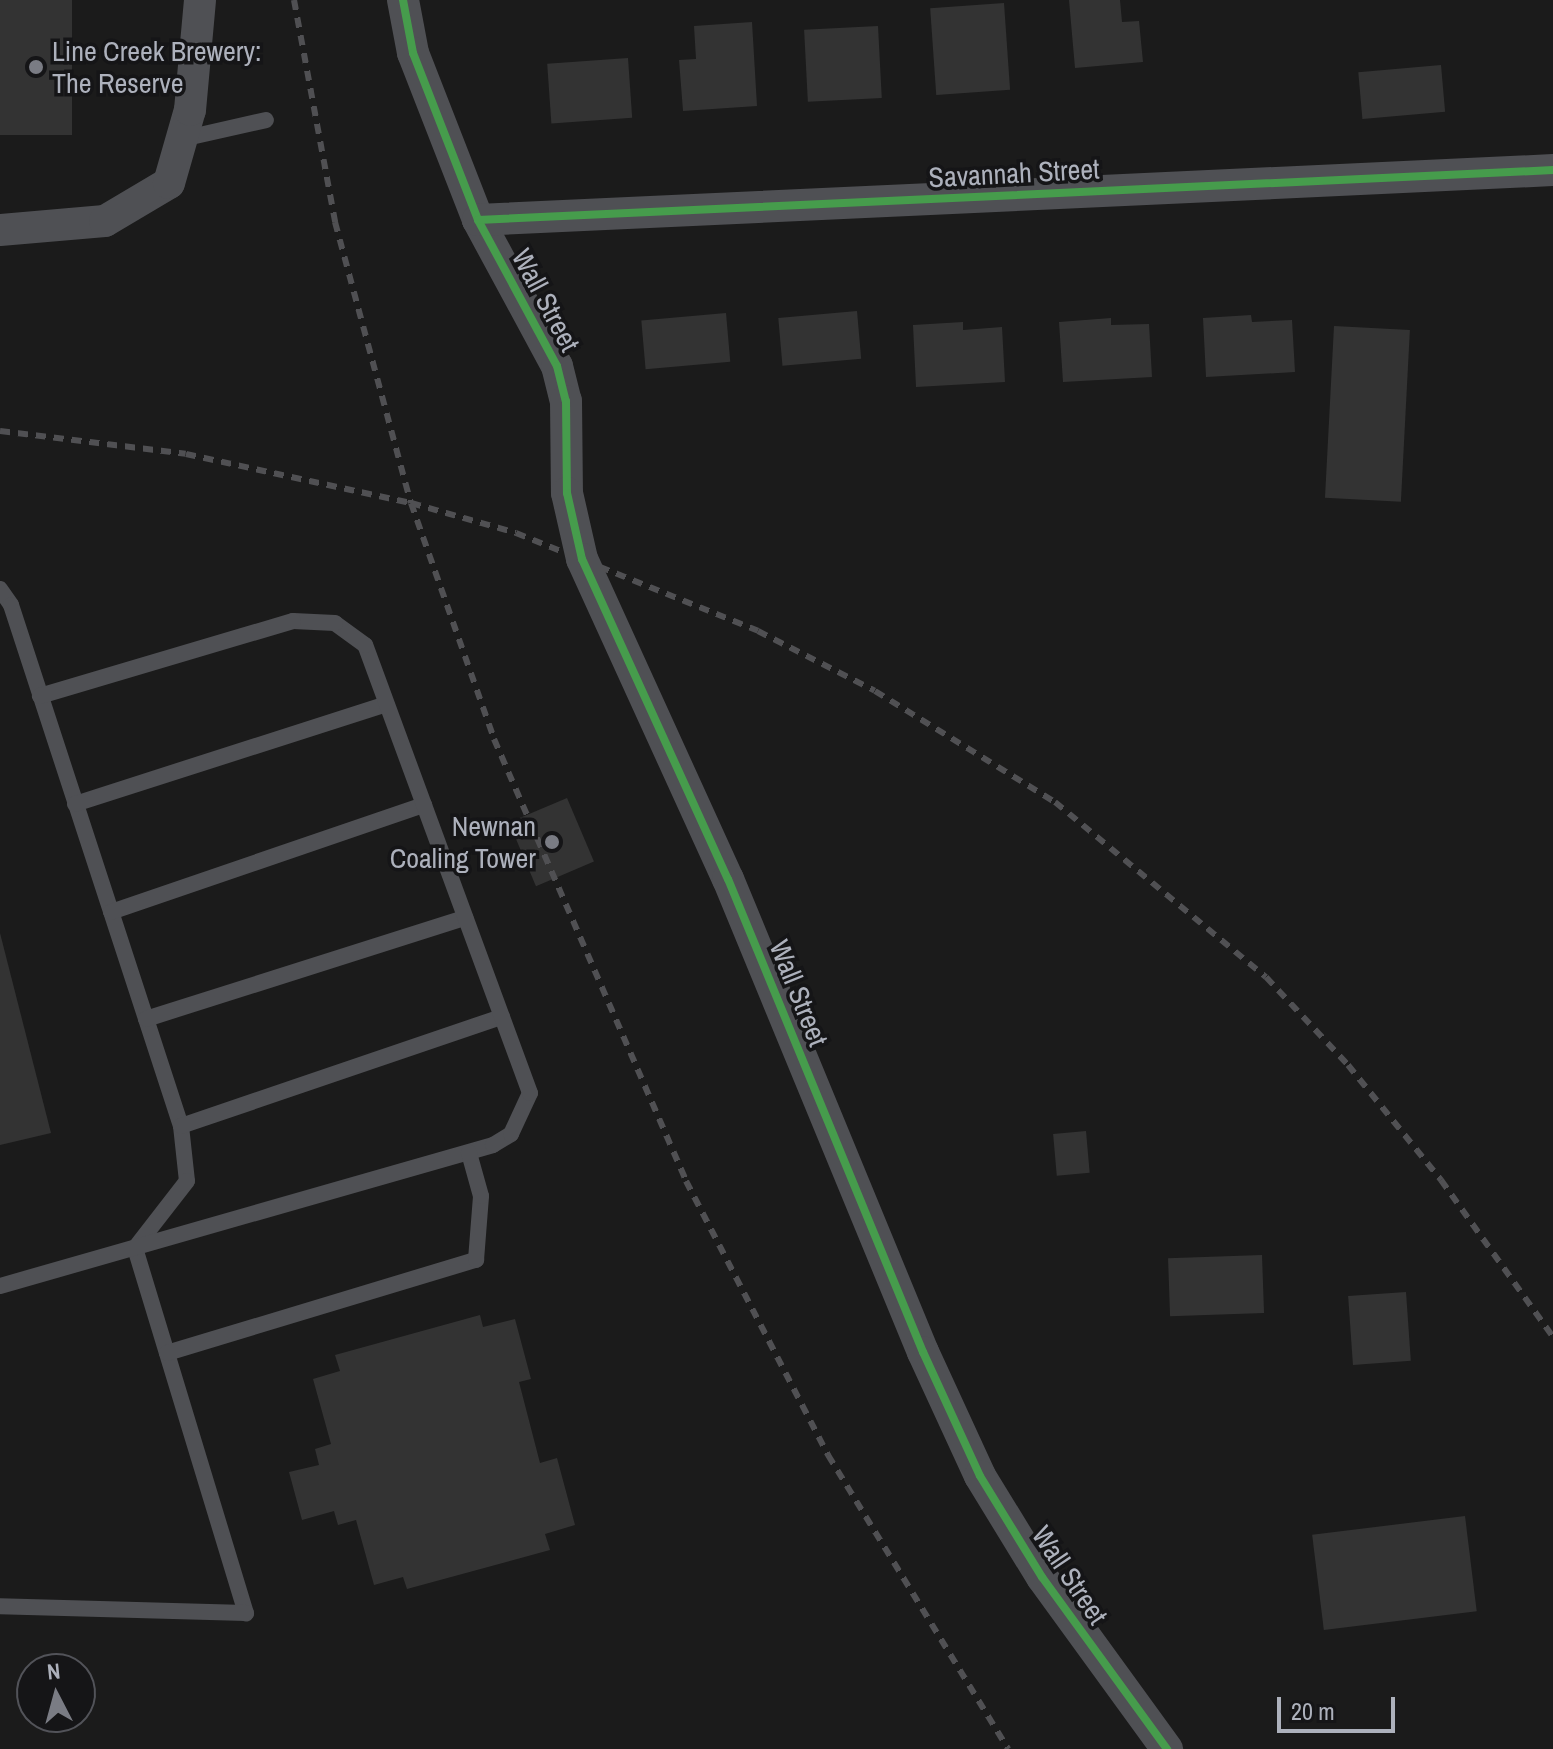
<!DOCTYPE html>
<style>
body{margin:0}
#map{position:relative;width:1553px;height:1749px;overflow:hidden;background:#1b1b1b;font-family:"Archivo Narrow",sans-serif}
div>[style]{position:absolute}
.building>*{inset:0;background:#333;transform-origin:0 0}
.service>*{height:16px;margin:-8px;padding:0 8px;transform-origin:8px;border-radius:8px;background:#4f5054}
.minor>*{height:32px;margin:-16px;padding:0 16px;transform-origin:16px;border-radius:16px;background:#4f5054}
.rail>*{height:6px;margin-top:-3px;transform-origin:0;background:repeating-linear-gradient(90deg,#505053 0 10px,transparent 0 18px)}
.cycleway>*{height:8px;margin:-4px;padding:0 4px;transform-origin:4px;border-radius:4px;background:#469c4c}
.dots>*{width:22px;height:22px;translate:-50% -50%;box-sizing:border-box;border:4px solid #151517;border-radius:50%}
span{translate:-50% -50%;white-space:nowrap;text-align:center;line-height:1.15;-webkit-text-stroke:7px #151517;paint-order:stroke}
.poi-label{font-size:28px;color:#adb1bc}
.left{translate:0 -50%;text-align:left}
.right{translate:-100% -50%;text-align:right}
.street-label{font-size:28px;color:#adb1bc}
.north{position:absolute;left:16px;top:1653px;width:80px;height:80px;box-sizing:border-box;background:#151517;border:2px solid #525359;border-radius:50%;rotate:354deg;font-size:22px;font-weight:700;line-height:32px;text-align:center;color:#adb1bc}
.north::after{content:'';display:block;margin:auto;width:28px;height:36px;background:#7a7c84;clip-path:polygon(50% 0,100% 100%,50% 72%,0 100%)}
.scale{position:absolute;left:1277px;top:1697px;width:118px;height:36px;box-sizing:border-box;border:4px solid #adb1bc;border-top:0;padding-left:10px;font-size:24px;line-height:28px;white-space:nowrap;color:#adb1bc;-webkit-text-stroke:6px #151517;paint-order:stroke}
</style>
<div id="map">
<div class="building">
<i style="left:0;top:0;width:72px;height:135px"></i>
<i style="clip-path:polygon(1069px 0,1120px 0,1122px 22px,1139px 21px,1143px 62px,1075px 68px)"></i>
<i style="left:1004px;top:3px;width:87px;height:74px;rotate:86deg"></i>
<i style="clip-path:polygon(752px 22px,757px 106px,683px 111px,679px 60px,696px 59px,694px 26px)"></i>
<i style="left:878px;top:26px;width:72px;height:74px;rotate:87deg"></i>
<i style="left:628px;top:58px;width:60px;height:81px;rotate:86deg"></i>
<i style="left:1441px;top:65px;width:47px;height:83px;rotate:85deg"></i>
<i style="left:857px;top:311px;width:48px;height:79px;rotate:85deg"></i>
<i style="left:726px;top:313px;width:49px;height:85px;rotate:85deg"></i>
<i style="clip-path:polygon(1251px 315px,1252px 322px,1292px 320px,1295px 372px,1206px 377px,1203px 318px)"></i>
<i style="clip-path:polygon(1111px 318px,1111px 325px,1149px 324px,1152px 377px,1063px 382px,1059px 322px)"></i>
<i style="clip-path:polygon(963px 322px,963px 330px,1002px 327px,1005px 382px,916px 387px,913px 325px)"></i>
<i style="left:1334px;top:326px;width:76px;height:172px;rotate:3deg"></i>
<i style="left:567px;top:798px;width:69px;height:63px;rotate:67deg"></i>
<i style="clip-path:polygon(0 933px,51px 1133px,0 1145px)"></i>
<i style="left:1086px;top:1131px;width:42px;height:33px;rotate:85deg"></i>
<i style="left:1262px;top:1255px;width:58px;height:94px;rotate:88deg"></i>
<i style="left:1406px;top:1292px;width:69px;height:58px;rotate:86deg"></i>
<i style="clip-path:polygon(480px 1315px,483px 1327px,515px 1319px,531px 1379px,519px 1382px,540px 1463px,557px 1458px,575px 1525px,545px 1534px,550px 1550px,407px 1589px,403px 1577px,374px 1585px,356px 1520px,338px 1525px,334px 1511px,302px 1520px,289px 1472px,319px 1465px,315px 1449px,331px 1444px,313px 1379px,340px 1371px,335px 1355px)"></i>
<i style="left:1465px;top:1516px;width:96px;height:154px;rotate:83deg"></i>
</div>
<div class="service">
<i style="left:182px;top:139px;width:86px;rotate:-12.7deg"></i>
<i style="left:0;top:589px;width:19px;rotate:55deg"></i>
<i style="left:11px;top:605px;width:548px;rotate:71.93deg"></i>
<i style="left:181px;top:1126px;width:55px;rotate:83.8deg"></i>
<i style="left:187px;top:1181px;width:85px;rotate:127.8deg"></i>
<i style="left:135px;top:1248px;width:382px;rotate:73.1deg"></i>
<i style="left:246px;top:1613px;width:246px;rotate:-178.4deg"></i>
<i style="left:75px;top:804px;width:327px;rotate:-17.8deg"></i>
<i style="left:111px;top:912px;width:331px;rotate:-18.9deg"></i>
<i style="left:146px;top:1019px;width:335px;rotate:-17.6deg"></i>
<i style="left:181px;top:1126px;width:339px;rotate:-18.8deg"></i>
<i style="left:0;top:1286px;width:513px;rotate:-15.96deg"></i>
<i style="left:493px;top:1145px;width:21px;rotate:-31deg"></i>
<i style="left:511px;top:1134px;width:45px;rotate:-65.1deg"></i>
<i style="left:530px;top:1093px;width:477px;rotate:-110.2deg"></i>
<i style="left:365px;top:645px;width:37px;rotate:-144deg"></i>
<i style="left:335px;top:623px;width:42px;rotate:-177.3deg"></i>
<i style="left:293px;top:621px;width:264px;rotate:163.5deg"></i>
<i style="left:167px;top:1353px;width:323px;rotate:-16.8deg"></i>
<i style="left:476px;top:1260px;width:64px;rotate:-85.5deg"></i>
<i style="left:481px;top:1196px;width:45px;rotate:-105.6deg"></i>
</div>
<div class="minor">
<i style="left:403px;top:0;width:54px;rotate:79.3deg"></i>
<i style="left:413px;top:53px;width:179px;rotate:68.7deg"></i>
<i style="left:478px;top:220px;width:166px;rotate:61.6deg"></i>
<i style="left:557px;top:366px;width:36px;rotate:76deg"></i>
<i style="left:566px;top:401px;width:92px;rotate:89.4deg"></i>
<i style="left:567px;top:493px;width:68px;rotate:77.2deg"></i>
<i style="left:582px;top:559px;width:352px;rotate:65.5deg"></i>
<i style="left:728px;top:879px;width:512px;rotate:67.6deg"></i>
<i style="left:923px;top:1352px;width:136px;rotate:65.3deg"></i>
<i style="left:980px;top:1476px;width:119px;rotate:58.5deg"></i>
<i style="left:1042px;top:1577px;width:213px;rotate:54deg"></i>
<i style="left:478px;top:220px;width:1076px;rotate:-2.66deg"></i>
<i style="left:0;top:230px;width:105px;rotate:-4.9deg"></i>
<i style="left:105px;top:221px;width:74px;rotate:-30.7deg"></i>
<i style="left:169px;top:183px;width:76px;rotate:-74deg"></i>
<i style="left:190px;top:110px;width:110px;rotate:-84.8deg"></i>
</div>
<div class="rail">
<i style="left:294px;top:0;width:226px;rotate:79.5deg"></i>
<i style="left:335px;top:222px;width:291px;rotate:74.9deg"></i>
<i style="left:411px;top:503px;width:250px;rotate:70.6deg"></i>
<i style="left:494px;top:739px;width:482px;rotate:66.5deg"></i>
<i style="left:686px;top:1181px;width:309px;rotate:62.6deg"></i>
<i style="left:828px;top:1455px;width:345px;rotate:58.5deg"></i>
<i style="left:0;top:431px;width:187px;rotate:7deg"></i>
<i style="left:186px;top:454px;width:230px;rotate:12.3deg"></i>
<i style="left:411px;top:503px;width:109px;rotate:15.9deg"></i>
<i style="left:516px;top:533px;width:261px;rotate:22deg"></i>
<i style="left:758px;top:631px;width:131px;rotate:27.1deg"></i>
<i style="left:875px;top:691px;width:211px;rotate:31.7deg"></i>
<i style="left:1055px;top:802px;width:274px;rotate:39.7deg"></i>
<i style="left:1266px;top:977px;width:120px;rotate:47deg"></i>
<i style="left:1348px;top:1065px;width:148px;rotate:51deg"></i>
<i style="left:1441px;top:1180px;width:193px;rotate:54.5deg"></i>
</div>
<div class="cycleway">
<i style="left:403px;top:0;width:54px;rotate:79.3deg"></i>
<i style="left:413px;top:53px;width:179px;rotate:68.7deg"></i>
<i style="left:478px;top:220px;width:166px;rotate:61.6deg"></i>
<i style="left:557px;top:366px;width:36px;rotate:76deg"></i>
<i style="left:566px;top:401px;width:92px;rotate:89.4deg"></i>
<i style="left:567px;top:493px;width:68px;rotate:77.2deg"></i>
<i style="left:582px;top:559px;width:352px;rotate:65.5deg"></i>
<i style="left:728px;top:879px;width:512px;rotate:67.6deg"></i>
<i style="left:923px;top:1352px;width:136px;rotate:65.3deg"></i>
<i style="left:980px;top:1476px;width:119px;rotate:58.5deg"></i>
<i style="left:1042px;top:1577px;width:213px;rotate:54deg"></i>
<i style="left:478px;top:220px;width:1076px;rotate:-2.66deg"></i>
</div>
<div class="dots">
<i style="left:36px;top:67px;background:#7a7c84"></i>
<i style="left:552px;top:842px;background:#7a7c84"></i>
</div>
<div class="poi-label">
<span class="left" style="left:52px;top:67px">Line Creek Brewery:<br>The Reserve</span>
<span class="right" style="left:536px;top:842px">Newnan<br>Coaling Tower</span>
</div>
<div class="street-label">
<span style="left:1014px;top:173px;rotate:-3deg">Savannah Street</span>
<span style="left:546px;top:300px;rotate:62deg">Wall Street</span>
<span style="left:799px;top:993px;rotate:68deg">Wall Street</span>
<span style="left:1070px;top:1575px;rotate:56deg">Wall Street</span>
</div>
<div class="north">N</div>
<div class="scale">20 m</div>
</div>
